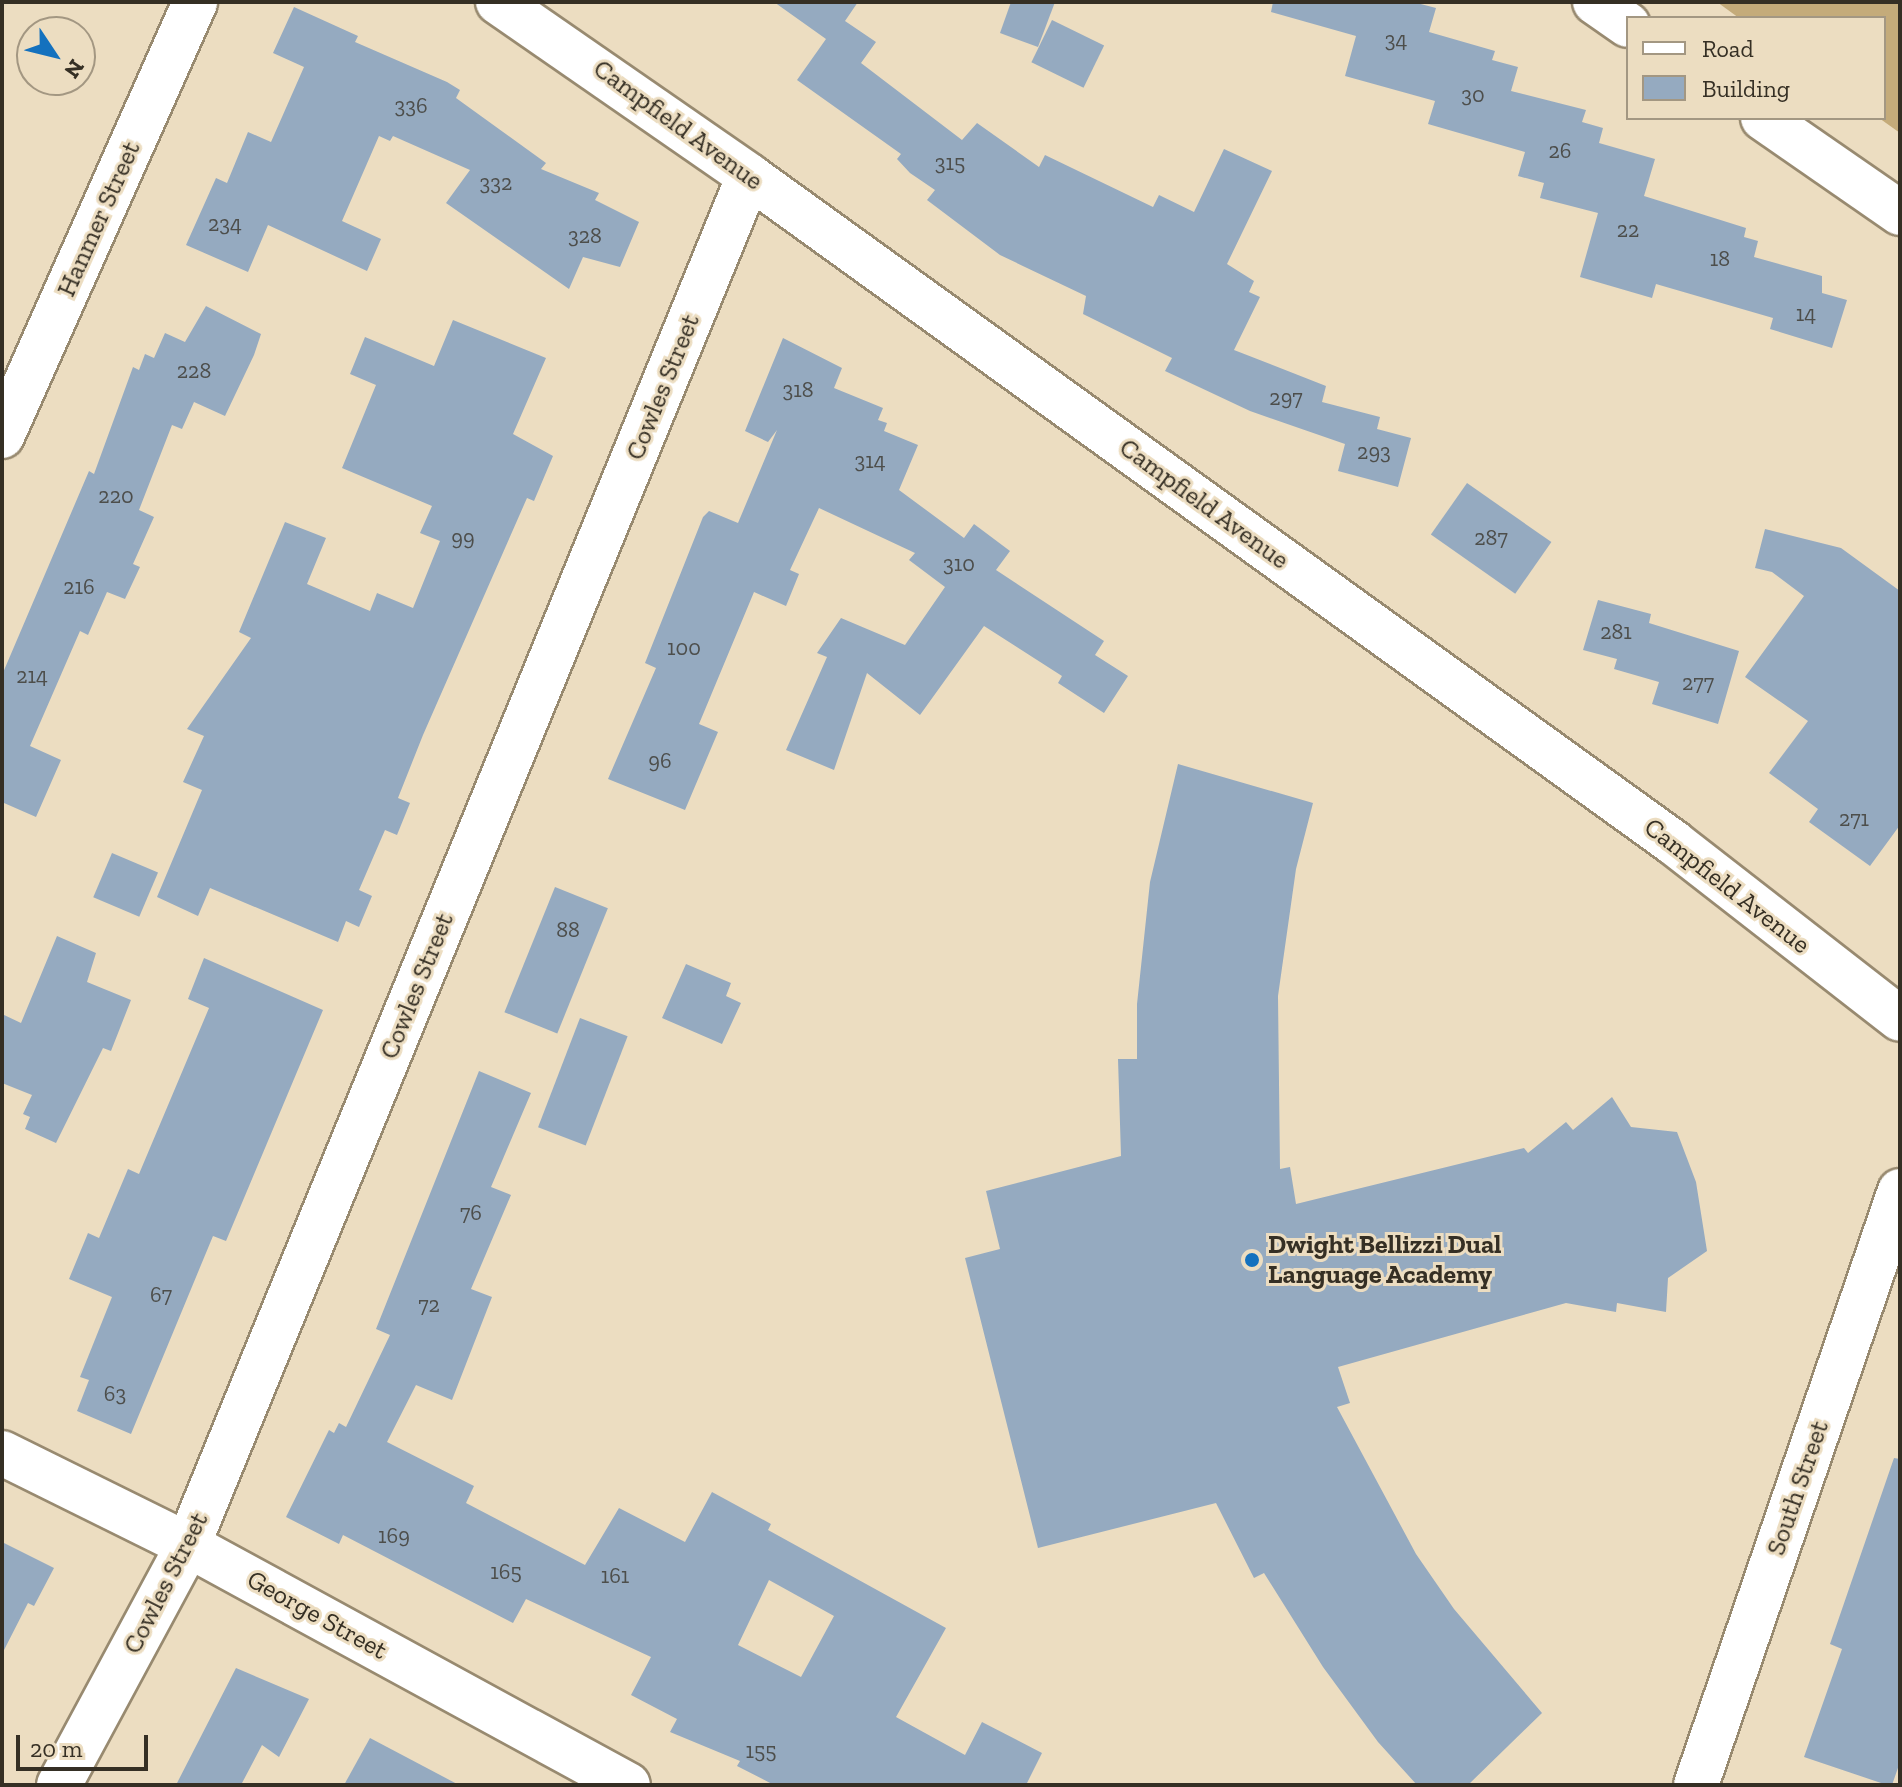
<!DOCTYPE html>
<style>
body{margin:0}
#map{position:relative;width:1902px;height:1787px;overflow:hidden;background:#ecddc1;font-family:"Zilla Slab",serif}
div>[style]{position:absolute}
.green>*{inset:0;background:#c4ab7a}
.building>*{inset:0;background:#95aac0;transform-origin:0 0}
.roads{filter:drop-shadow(2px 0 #988a70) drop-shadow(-2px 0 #988a70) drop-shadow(0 2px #988a70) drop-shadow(0 -2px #988a70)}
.minor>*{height:44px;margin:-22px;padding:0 22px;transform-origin:22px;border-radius:22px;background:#fff}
.tertiary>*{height:44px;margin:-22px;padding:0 22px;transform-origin:22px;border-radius:22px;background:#fff}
.dots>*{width:22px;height:22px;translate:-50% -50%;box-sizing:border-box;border:4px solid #ecddc1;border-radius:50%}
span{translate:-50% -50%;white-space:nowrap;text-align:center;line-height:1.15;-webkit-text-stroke:6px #ecddc1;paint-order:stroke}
.number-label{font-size:22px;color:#4d4e4b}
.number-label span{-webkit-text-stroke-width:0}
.street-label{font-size:26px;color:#352f24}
.poi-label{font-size:26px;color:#352f24;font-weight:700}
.left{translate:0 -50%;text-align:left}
.frame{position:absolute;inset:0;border:4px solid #352f24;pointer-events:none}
.legend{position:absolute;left:1626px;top:16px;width:260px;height:104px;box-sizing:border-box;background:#ecddc1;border:2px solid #a39782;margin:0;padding:10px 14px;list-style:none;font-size:24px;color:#352f24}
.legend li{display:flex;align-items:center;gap:16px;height:40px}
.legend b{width:40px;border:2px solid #a39782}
.north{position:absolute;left:16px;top:16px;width:80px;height:80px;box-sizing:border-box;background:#ecddc1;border:2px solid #a39782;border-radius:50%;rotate:125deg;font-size:22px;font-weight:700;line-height:32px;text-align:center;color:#352f24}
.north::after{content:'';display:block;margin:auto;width:28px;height:36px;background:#1471be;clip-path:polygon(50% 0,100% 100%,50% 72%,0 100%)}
.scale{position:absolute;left:16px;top:1735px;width:132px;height:36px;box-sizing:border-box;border:4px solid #352f24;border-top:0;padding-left:10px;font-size:24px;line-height:28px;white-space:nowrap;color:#352f24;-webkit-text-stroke:6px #ecddc1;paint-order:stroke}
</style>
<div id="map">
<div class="green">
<i style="clip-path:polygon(1717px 2px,1900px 2px,1900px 133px,1879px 118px,1884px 118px,1884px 18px,1739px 18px)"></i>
</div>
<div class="building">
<i style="clip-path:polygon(774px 2px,858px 2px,845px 21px,876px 42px,861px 63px,962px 140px,977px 123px,1039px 167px,1045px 155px,1153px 207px,1159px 195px,1194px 212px,1224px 149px,1272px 171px,1227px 264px,1254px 281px,1249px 292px,1260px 297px,1234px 350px,1326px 386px,1322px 402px,1380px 417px,1377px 429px,1411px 438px,1398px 487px,1338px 471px,1345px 444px,1250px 411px,1165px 371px,1172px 358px,1083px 314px,1086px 296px,1000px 255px,927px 200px,935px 190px,910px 173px,897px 159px,901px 154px,797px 80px,826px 39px)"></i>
<i style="clip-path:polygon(1011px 2px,1055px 2px,1038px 47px,1000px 33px)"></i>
<i style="clip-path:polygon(1273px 2px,1413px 2px,1436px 8px,1429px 32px,1495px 51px,1492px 60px,1518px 67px,1511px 91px,1586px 110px,1582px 122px,1603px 128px,1599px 143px,1655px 159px,1644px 196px,1746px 228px,1744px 237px,1758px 241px,1754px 257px,1822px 276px,1822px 293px,1847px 300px,1832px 348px,1770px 329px,1773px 318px,1656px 284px,1652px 298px,1580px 277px,1598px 213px,1540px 198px,1544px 183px,1518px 176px,1525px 152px,1428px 124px,1435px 101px,1345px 76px,1356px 36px,1271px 12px)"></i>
<i style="clip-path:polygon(294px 7px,358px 36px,355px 42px,447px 82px,460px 90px,456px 98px,546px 163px,541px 169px,599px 193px,595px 200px,639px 222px,620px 267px,583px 257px,569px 289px,446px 203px,470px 170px,393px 136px,390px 141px,379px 136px,342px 221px,381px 239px,367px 271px,268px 225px,248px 272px,186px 245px,216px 178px,227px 183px,248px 132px,271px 142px,304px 67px,273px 53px)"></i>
<i style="left:1052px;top:20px;width:58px;height:47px;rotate:26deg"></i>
<i style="clip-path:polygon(206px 306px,261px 334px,254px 355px,225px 416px,194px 402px,182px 429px,172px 425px,139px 510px,154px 517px,133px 564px,140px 567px,125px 599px,107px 592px,88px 635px,80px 631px,30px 746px,61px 760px,36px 817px,4px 803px,2px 808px,2px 675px,89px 471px,94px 474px,133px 367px,139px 370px,145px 354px,154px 358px,165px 333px,185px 342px)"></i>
<i style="clip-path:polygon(453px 320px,546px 358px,513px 434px,553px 456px,534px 501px,527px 498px,423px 735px,398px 798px,410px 803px,397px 835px,385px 830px,359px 890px,372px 896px,359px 927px,346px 921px,338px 942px,210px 888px,198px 916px,157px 897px,202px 790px,183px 782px,204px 736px,187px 729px,251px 638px,239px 632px,285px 522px,326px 538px,307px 584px,370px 611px,377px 593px,413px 608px,440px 541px,420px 533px,432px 506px,342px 468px,376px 385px,350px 374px,365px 337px,434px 366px)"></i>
<i style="clip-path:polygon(783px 338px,842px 368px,834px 388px,883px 408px,878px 420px,887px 423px,884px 431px,918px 445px,899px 490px,964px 538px,974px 524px,1010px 551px,996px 570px,1104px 641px,1095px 655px,1128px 676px,1104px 713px,1058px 683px,1062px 676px,984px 626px,920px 715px,867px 673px,834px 770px,786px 750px,827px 657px,817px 653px,841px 618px,905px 645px,945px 587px,909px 560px,915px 553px,819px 508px,790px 570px,799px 574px,786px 606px,754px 592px,699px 724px,718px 732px,685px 810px,608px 779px,656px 668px,645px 663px,703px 517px,709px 511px,738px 523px,777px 430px,768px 442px,745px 431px)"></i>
<i style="left:1467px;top:483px;width:103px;height:63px;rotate:35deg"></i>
<i style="clip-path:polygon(1765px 529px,1841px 548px,1900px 591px,1900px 825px,1870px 866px,1809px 822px,1818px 809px,1769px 773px,1808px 721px,1745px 677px,1804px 596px,1772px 572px,1755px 568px)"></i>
<i style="clip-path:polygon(1598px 600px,1651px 614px,1649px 623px,1739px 651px,1718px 724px,1652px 704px,1659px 682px,1614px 669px,1617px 659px,1583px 650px)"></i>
<i style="clip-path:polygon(1178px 764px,1313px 803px,1296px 869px,1278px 996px,1280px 1169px,1290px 1167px,1296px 1204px,1524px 1148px,1528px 1153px,1566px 1122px,1573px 1130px,1612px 1097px,1631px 1127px,1677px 1132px,1696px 1182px,1707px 1251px,1668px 1278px,1666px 1312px,1617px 1303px,1616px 1312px,1566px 1303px,1338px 1367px,1350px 1403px,1337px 1407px,1416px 1554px,1454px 1609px,1542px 1713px,1468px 1785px,1417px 1785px,1378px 1742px,1323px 1667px,1264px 1573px,1254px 1578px,1216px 1503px,1038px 1548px,965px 1258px,1000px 1249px,986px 1191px,1121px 1156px,1118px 1059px,1137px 1059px,1137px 1004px,1150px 882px)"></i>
<i style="left:112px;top:853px;width:50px;height:48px;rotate:23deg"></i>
<i style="left:555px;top:887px;width:57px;height:135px;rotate:22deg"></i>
<i style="clip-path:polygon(57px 936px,96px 953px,87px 982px,131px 1000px,111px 1051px,103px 1048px,56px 1143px,25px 1129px,30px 1117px,23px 1114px,32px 1095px,2px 1083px,2px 1014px,21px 1023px)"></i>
<i style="clip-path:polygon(204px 958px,323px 1010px,226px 1241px,213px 1236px,131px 1434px,77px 1411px,89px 1380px,80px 1377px,112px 1297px,69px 1279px,88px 1233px,99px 1238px,128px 1169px,139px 1174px,209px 1008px,188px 999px)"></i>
<i style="clip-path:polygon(686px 964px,731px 983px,726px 996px,741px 1003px,722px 1044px,662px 1018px)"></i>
<i style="left:580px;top:1018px;width:51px;height:117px;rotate:21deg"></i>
<i style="clip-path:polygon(evenodd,479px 1071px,531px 1093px,491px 1187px,511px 1195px,471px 1289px,492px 1297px,452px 1400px,416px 1385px,387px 1442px,474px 1486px,466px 1503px,585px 1565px,619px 1508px,685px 1542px,712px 1492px,771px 1524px,768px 1530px,946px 1628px,896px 1717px,965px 1755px,982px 1722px,1042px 1753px,1026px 1785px,774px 1785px,737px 1766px,740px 1761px,670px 1732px,677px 1719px,631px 1695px,651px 1657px,526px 1599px,513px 1623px,343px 1535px,339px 1544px,286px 1517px,329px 1430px,334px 1433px,339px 1423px,346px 1427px,390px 1335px,376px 1329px,479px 1071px,769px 1580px,834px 1616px,801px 1677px,738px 1645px,769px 1580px)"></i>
<i style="clip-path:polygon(1894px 1458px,1900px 1459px,1900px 1762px,1892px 1785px,1887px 1785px,1804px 1757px,1842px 1649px,1830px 1644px)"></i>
<i style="clip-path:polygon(2px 1542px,54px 1568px,34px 1606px,28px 1603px,2px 1654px)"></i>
<i style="clip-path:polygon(236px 1668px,309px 1699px,279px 1757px,262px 1745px,241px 1785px,176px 1785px)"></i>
<i style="clip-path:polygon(370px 1738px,459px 1785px,344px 1785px)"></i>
</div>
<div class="roads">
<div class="minor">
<i style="left:1595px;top:2px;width:40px;rotate:34.9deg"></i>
<i style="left:1763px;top:118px;width:167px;rotate:34.7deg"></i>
<i style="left:2px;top:436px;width:475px;rotate:-66deg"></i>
<i style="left:2px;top:1453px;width:208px;rotate:26.3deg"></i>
<i style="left:188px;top:1545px;width:501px;rotate:28.61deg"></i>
<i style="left:59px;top:1785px;width:272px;rotate:-61.7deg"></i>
<i style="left:188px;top:1545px;width:1479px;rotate:-67.72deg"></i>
</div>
<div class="tertiary">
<i style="left:498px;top:2px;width:305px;rotate:34.7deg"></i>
<i style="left:749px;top:176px;width:1140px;rotate:35.79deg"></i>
<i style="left:1674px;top:843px;width:286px;rotate:37.9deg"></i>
<i style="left:1696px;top:1785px;width:628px;rotate:-71.05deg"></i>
</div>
</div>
<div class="dots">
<i style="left:1252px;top:1260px;background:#1471be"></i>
</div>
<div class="number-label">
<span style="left:1396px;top:40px">34</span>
<span style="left:1473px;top:95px">30</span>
<span style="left:411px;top:106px">336</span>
<span style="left:1560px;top:151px">26</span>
<span style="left:950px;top:163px">315</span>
<span style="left:496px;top:183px">332</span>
<span style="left:225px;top:224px">234</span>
<span style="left:1628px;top:230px">22</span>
<span style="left:585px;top:236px">328</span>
<span style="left:1720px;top:259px">18</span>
<span style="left:1806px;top:314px">14</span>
<span style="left:194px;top:371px">228</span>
<span style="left:798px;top:390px">318</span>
<span style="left:1286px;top:398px">297</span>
<span style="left:1374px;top:452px">293</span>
<span style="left:870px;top:461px">314</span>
<span style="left:116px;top:496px">220</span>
<span style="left:463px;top:538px">99</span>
<span style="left:1491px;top:538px">287</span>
<span style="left:959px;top:564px">310</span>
<span style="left:79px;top:587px">216</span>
<span style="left:1616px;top:632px">281</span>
<span style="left:684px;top:648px">100</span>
<span style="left:32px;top:676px">214</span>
<span style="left:1698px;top:683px">277</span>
<span style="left:660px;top:761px">96</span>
<span style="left:1854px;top:819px">271</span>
<span style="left:568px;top:930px">88</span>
<span style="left:471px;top:1213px">76</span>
<span style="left:161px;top:1295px">67</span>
<span style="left:429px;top:1305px">72</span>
<span style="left:115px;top:1394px">63</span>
<span style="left:394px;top:1536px">169</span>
<span style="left:506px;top:1572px">165</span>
<span style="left:615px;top:1576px">161</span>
<span style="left:761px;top:1751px">155</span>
</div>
<div class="street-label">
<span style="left:678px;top:125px;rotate:36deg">Campfield Avenue</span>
<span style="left:99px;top:219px;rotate:-66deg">Hanmer Street</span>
<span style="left:663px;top:387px;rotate:-68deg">Cowles Street</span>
<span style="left:1204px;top:504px;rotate:36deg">Campfield Avenue</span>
<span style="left:1727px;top:886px;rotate:38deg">Campfield Avenue</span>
<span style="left:417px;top:986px;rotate:-68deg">Cowles Street</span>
<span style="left:1798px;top:1488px;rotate:-71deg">South Street</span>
<span style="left:166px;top:1583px;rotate:-63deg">Cowles Street</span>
<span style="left:317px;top:1615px;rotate:29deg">George Street</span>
</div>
<div class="poi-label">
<span class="left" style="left:1268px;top:1260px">Dwight Bellizzi Dual<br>Language Academy</span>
</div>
<div class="frame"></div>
<ul class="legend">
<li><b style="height:10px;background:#fff"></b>Road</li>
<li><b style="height:22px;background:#95aac0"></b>Building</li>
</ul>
<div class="north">N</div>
<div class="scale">20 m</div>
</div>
